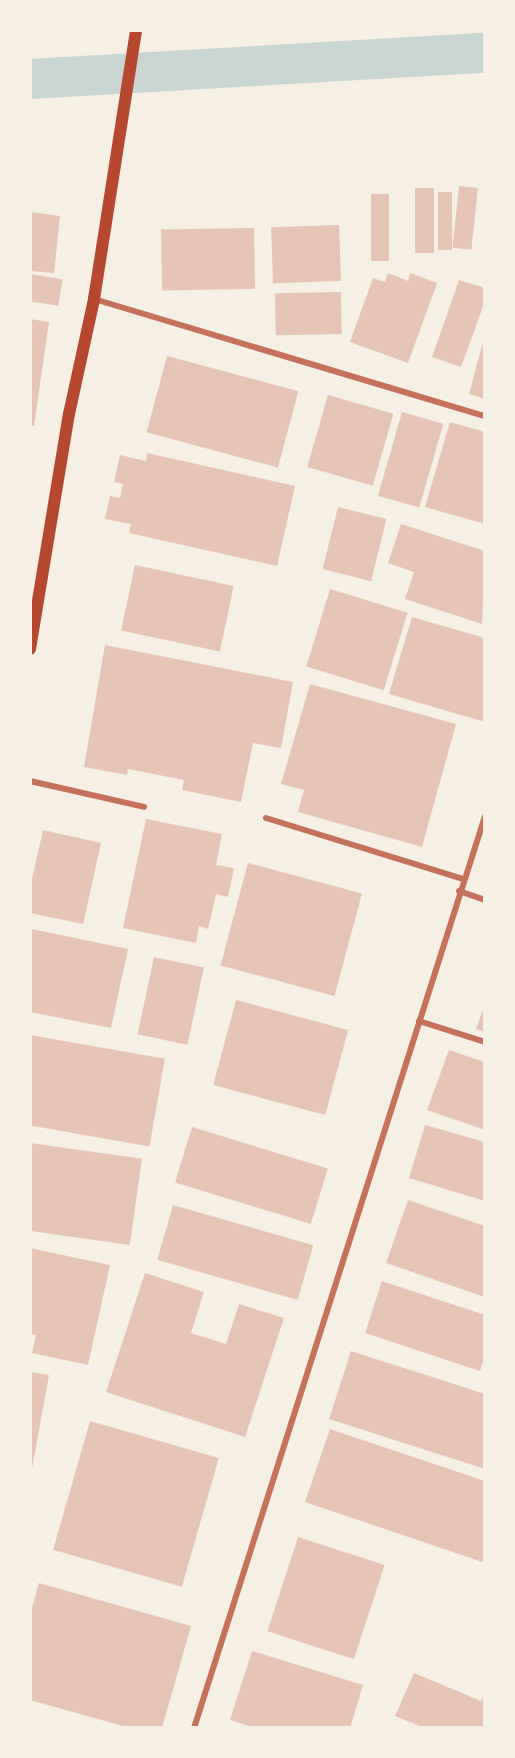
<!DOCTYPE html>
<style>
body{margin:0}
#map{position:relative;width:515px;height:1758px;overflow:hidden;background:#f6efe4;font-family:Overpass,sans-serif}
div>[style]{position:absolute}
.canal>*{height:40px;margin:-20px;padding:0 20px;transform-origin:20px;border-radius:20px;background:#c9d6d2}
.building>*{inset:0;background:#e6c5b7;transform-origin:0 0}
.minor>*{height:6px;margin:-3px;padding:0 3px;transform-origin:3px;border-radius:3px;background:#c5725c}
.secondary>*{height:12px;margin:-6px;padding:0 6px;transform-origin:6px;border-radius:6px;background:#b5482f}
span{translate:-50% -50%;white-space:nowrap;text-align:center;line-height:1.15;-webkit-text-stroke:6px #f6efe4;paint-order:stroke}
.frame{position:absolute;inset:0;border:32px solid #f6efe4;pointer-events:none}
</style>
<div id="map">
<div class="canal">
<i style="left:30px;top:79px;width:456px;rotate:-3.3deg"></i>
</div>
<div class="building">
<i style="left:459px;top:186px;width:19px;height:62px;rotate:6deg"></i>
<i style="left:415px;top:188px;width:19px;height:65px"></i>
<i style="left:438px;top:192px;width:14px;height:58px"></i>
<i style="left:371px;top:194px;width:18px;height:67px"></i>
<i style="clip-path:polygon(30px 212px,60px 216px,54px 273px,30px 271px)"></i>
<i style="left:339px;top:225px;width:56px;height:68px;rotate:88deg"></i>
<i style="left:254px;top:228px;width:61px;height:93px;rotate:89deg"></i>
<i style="clip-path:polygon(388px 273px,408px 281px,410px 273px,437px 283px,408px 363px,350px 342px,373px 278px,385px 282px)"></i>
<i style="left:30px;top:274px;width:33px;height:27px;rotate:9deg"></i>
<i style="clip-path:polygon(459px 280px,485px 288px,485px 301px,461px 367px,432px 357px)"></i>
<i style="left:341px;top:292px;width:42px;height:66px;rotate:89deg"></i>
<i style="clip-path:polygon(30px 319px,49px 322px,34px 426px,30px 425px)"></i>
<i style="clip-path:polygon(484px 338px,485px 338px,485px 399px,469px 394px)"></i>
<i style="left:167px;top:356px;width:136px;height:79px;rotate:15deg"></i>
<i style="left:328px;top:395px;width:68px;height:75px;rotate:16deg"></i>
<i style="left:402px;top:412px;width:43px;height:87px;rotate:16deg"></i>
<i style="clip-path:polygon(450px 422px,485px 432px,485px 524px,425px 507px)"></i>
<i style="clip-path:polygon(147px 453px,295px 486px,277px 566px,129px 533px,131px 524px,105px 519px,110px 496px,120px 498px,123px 484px,114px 482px,120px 455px,146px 461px)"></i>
<i style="left:338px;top:507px;width:50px;height:64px;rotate:14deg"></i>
<i style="clip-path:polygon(401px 524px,485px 551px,482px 624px,405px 599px,414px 572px,388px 563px)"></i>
<i style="left:135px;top:565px;width:101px;height:67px;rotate:12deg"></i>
<i style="left:330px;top:589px;width:81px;height:81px;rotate:17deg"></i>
<i style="clip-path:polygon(412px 617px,485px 638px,485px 722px,389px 694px)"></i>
<i style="clip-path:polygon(105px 645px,293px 682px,281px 748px,253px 743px,241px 802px,182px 790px,184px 780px,128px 769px,127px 775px,84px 767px)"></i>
<i style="clip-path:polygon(310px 684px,456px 724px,422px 847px,298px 812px,304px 790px,281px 784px)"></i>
<i style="clip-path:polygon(146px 819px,222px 834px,216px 865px,234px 868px,228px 897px,216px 894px,208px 929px,199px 926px,196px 943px,123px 928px)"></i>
<i style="clip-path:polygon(43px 830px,101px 843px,83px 924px,30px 913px,30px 888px)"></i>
<i style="left:248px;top:863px;width:118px;height:106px;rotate:15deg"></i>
<i style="clip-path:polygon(32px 929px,128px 949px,111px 1028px,30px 1012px)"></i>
<i style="left:154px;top:957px;width:51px;height:79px;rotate:12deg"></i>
<i style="left:236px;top:1000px;width:116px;height:88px;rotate:15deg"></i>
<i style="clip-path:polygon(485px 1004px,485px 1032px,476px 1029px)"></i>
<i style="left:30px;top:1035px;width:137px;height:89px;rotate:10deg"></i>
<i style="clip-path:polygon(449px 1050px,485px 1062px,485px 1130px,427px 1110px)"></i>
<i style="clip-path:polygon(425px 1125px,485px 1142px,485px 1201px,409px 1178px)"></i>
<i style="left:192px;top:1127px;width:142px;height:58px;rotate:17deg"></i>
<i style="left:30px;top:1143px;width:113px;height:87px;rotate:8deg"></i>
<i style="clip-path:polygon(408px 1200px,485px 1226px,485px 1297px,386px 1263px)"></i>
<i style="left:173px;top:1205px;width:146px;height:57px;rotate:16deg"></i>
<i style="clip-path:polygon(30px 1248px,110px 1265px,88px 1365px,32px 1353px,36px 1335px,30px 1334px)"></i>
<i style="clip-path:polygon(145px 1273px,204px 1292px,191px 1333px,226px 1344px,239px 1304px,284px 1318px,245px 1437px,106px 1392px)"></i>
<i style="clip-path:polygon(382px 1281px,485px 1315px,485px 1356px,480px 1371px,365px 1333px)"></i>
<i style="clip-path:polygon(351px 1351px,485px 1394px,485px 1469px,329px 1419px)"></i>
<i style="clip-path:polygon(30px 1372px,49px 1375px,31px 1474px,30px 1474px)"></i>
<i style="left:90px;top:1421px;width:134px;height:134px;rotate:16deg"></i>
<i style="clip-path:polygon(330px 1429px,485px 1481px,485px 1563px,305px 1502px)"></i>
<i style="left:298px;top:1537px;width:91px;height:99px;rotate:18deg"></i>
<i style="clip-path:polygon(39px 1583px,191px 1626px,162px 1728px,130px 1728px,30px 1700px,30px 1615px)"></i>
<i style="clip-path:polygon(252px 1651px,363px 1685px,350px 1728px,255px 1728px,230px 1720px)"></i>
<i style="clip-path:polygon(414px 1673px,481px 1701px,485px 1691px,485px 1728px,425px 1728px,395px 1716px)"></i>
</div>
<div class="minor">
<i style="left:94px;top:299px;width:408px;rotate:16.7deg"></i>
<i style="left:30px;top:781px;width:117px;rotate:12.8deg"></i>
<i style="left:266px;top:818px;width:206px;rotate:17.2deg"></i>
<i style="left:459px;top:891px;width:28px;rotate:19deg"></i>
<i style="left:419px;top:1021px;width:69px;rotate:17.7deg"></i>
<i style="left:194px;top:1728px;width:957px;rotate:-72.3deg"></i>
</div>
<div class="secondary">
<i style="left:30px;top:649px;width:238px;rotate:-80.6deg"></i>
<i style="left:69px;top:414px;width:118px;rotate:-77.7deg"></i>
<i style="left:94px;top:299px;width:272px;rotate:-81.1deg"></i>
</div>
<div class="frame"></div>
</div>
